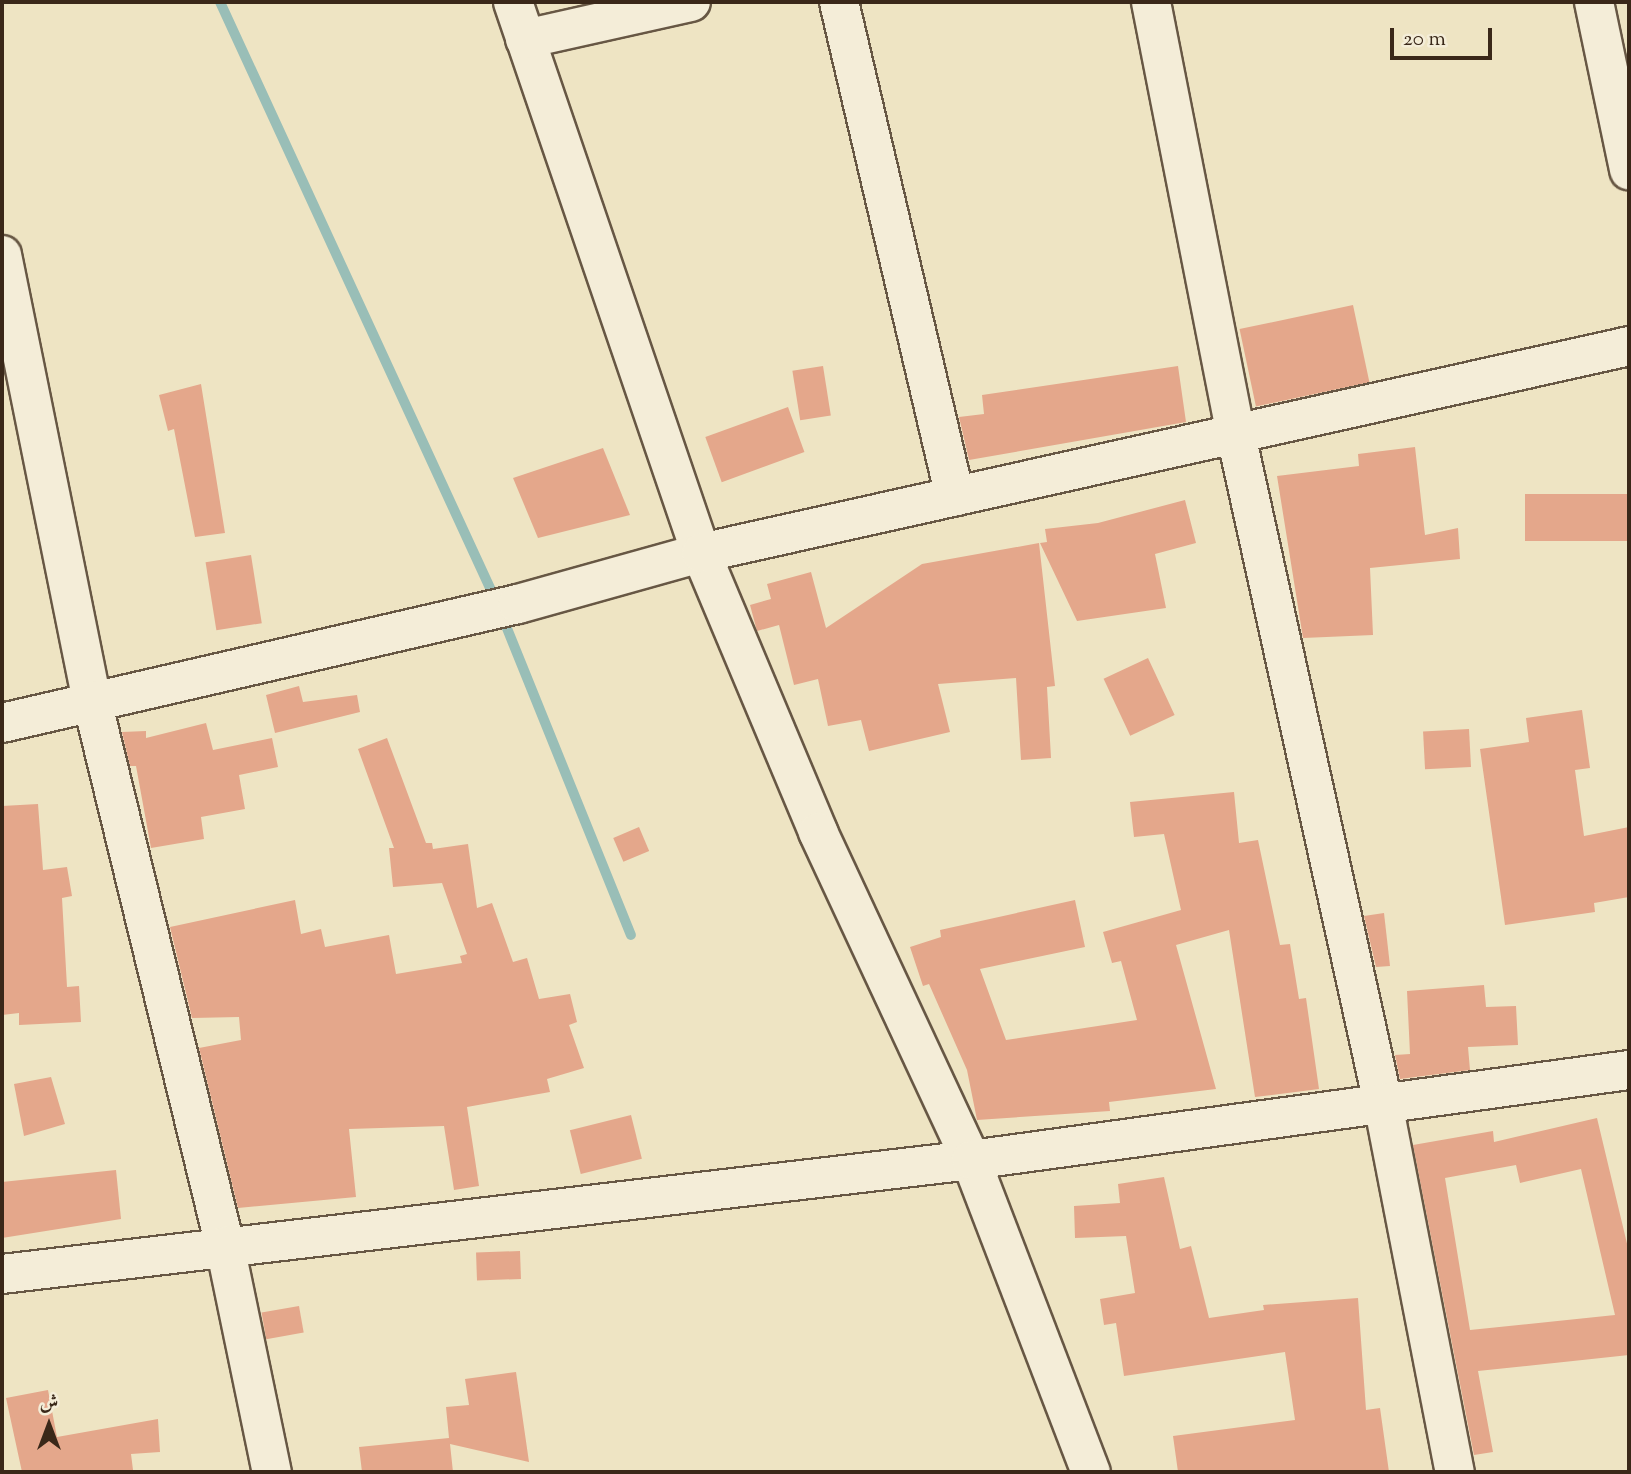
<!DOCTYPE html>
<meta charset="utf-8">
<style>
body{margin:0}
#map{position:relative;width:1631px;height:1474px;overflow:hidden;background:#eee4c3;font-family:"Sorts Mill Goudy",Amiri,serif}
div>[style]{position:absolute}
.stream>*{height:10px;margin:-5px;padding:0 5px;transform-origin:5px;border-radius:5px;background:#99beb7}
.building>*{inset:0;background:#e4a78b;transform-origin:0 0}
.roads{filter:drop-shadow(2px 0 #675744) drop-shadow(-2px 0 #675744) drop-shadow(0 2px #675744) drop-shadow(0 -2px #675744)}
.minor>*{height:38px;margin:-19px;padding:0 19px;transform-origin:19px;border-radius:19px;background:#f4edd8}
span{translate:-50% -50%;white-space:nowrap;text-align:center;line-height:1.15;-webkit-text-stroke:6px #f4edd8;paint-order:stroke}
.frame{position:absolute;inset:0;border:4px solid #3a2819;pointer-events:none}
.north{position:absolute;left:14px;top:1390px;width:70px;height:70px;-webkit-text-stroke:5px #f4edd8;paint-order:stroke;rotate:0deg;font-size:19px;font-weight:700;line-height:28px;text-align:center;color:#3a2819}
.north::after{content:'';display:block;margin:auto;width:24px;height:32px;background:#3a2819;clip-path:polygon(50% 0,100% 100%,50% 72%,0 100%)}
.scale{position:absolute;left:1390px;top:28px;width:102px;height:32px;box-sizing:border-box;border:4px solid #3a2819;border-top:0;padding-left:9px;font-size:21px;line-height:24px;white-space:nowrap;color:#3a2819;-webkit-text-stroke:5px #f4edd8;paint-order:stroke}
</style>
<div id="map">
<div class="stream">
<i style="left:220px;top:2px;width:660px;rotate:65.26deg"></i>
<i style="left:502px;top:616px;width:344px;rotate:68deg"></i>
</div>
<div class="building">
<i style="left:1353px;top:305px;width:79px;height:116px;rotate:78deg"></i>
<i style="left:823px;top:366px;width:50px;height:31px;rotate:81deg"></i>
<i style="clip-path:polygon(1178px 366px,1186px 422px,969px 460px,959px 417px,984px 414px,982px 395px)"></i>
<i style="clip-path:polygon(201px 384px,225px 533px,195px 537px,174px 429px,168px 431px,159px 395px)"></i>
<i style="left:788px;top:407px;width:48px;height:88px;rotate:70deg"></i>
<i style="clip-path:polygon(1415px 447px,1425px 535px,1458px 528px,1460px 559px,1370px 568px,1373px 635px,1303px 638px,1277px 476px,1359px 466px,1358px 454px)"></i>
<i style="clip-path:polygon(603px 448px,630px 515px,538px 538px,513px 478px)"></i>
<i style="left:1629px;top:494px;width:47px;height:104px;rotate:90deg"></i>
<i style="clip-path:polygon(1185px 500px,1196px 543px,1155px 554px,1166px 608px,1077px 621px,1040px 543px,1047px 542px,1045px 529px,1098px 523px)"></i>
<i style="clip-path:polygon(1039px 543px,1055px 686px,1047px 687px,1051px 758px,1021px 760px,1016px 678px,938px 684px,950px 732px,869px 751px,861px 720px,828px 726px,818px 679px,794px 685px,779px 625px,757px 631px,750px 605px,771px 599px,767px 584px,811px 572px,826px 628px,922px 564px)"></i>
<i style="left:251px;top:555px;width:69px;height:46px;rotate:81deg"></i>
<i style="left:1148px;top:658px;width:63px;height:49px;rotate:65deg"></i>
<i style="clip-path:polygon(299px 686px,303px 702px,357px 695px,360px 712px,275px 733px,266px 695px)"></i>
<i style="clip-path:polygon(1582px 710px,1590px 768px,1575px 770px,1584px 836px,1629px 827px,1629px 897px,1594px 903px,1595px 912px,1505px 925px,1480px 749px,1529px 742px,1526px 718px)"></i>
<i style="clip-path:polygon(206px 723px,213px 750px,272px 738px,278px 767px,239px 775px,245px 809px,201px 817px,204px 839px,151px 848px,136px 766px,130px 766px,122px 732px,146px 731px,146px 738px)"></i>
<i style="left:1469px;top:729px;width:38px;height:46px;rotate:87deg"></i>
<i style="clip-path:polygon(387px 738px,426px 843px,432px 843px,433px 849px,468px 844px,477px 908px,492px 903px,513px 962px,527px 958px,539px 999px,570px 994px,577px 1022px,569px 1025px,584px 1068px,547px 1079px,550px 1092px,467px 1107px,479px 1186px,454px 1190px,444px 1126px,349px 1129px,356px 1197px,238px 1208px,199px 1048px,241px 1040px,239px 1017px,192px 1018px,170px 927px,295px 900px,301px 934px,321px 929px,325px 947px,389px 935px,396px 974px,462px 963px,460px 956px,467px 954px,442px 883px,393px 887px,389px 848px,394px 848px,358px 749px)"></i>
<i style="clip-path:polygon(1234px 792px,1239px 843px,1258px 840px,1280px 945px,1290px 944px,1299px 999px,1306px 998px,1319px 1089px,1255px 1097px,1229px 930px,1176px 945px,1216px 1089px,1109px 1102px,1110px 1111px,977px 1120px,967px 1070px,929px 984px,923px 986px,910px 947px,941px 937px,940px 930px,1075px 900px,1085px 947px,980px 969px,1006px 1040px,1137px 1020px,1121px 961px,1112px 963px,1103px 932px,1181px 910px,1164px 834px,1134px 837px,1130px 802px)"></i>
<i style="clip-path:polygon(38px 804px,43px 870px,67px 867px,72px 896px,62px 898px,67px 987px,79px 986px,81px 1022px,19px 1025px,19px 1013px,2px 1015px,2px 806px)"></i>
<i style="left:639px;top:827px;width:26px;height:28px;rotate:67deg"></i>
<i style="clip-path:polygon(1384px 913px,1390px 966px,1376px 967px,1364px 916px)"></i>
<i style="clip-path:polygon(1484px 985px,1486px 1007px,1516px 1006px,1518px 1045px,1468px 1047px,1470px 1070px,1400px 1079px,1395px 1055px,1410px 1054px,1407px 991px)"></i>
<i style="clip-path:polygon(51px 1077px,65px 1124px,24px 1136px,14px 1084px)"></i>
<i style="left:631px;top:1115px;width:45px;height:63px;rotate:76deg"></i>
<i style="clip-path:polygon(evenodd,1597px 1118px,1629px 1252px,1629px 1355px,1478px 1371px,1493px 1452px,1474px 1455px,1413px 1145px,1493px 1131px,1494px 1142px,1597px 1118px,1516px 1165px,1520px 1183px,1581px 1169px,1615px 1315px,1470px 1330px,1445px 1178px,1516px 1165px)"></i>
<i style="clip-path:polygon(116px 1170px,121px 1219px,2px 1238px,2px 1182px)"></i>
<i style="clip-path:polygon(1164px 1177px,1180px 1249px,1191px 1246px,1209px 1318px,1264px 1310px,1263px 1305px,1358px 1298px,1366px 1410px,1380px 1408px,1389px 1472px,1178px 1472px,1173px 1436px,1295px 1420px,1285px 1352px,1124px 1376px,1116px 1323px,1104px 1325px,1100px 1299px,1135px 1293px,1126px 1236px,1075px 1238px,1074px 1206px,1120px 1203px,1118px 1184px)"></i>
<i style="left:520px;top:1251px;width:28px;height:44px;rotate:88deg"></i>
<i style="left:299px;top:1306px;width:27px;height:38px;rotate:80deg"></i>
<i style="clip-path:polygon(516px 1372px,529px 1462px,450px 1444px,453px 1472px,362px 1472px,359px 1447px,449px 1438px,446px 1407px,469px 1405px,465px 1379px)"></i>
<i style="clip-path:polygon(48px 1390px,57px 1437px,158px 1419px,160px 1452px,131px 1454px,133px 1470px,22px 1472px,6px 1398px)"></i>
</div>
<div class="roads">
<div class="minor">
<i style="left:513px;top:2px;width:582px;rotate:71.16deg"></i>
<i style="left:701px;top:553px;width:303px;rotate:67.2deg"></i>
<i style="left:818px;top:832px;width:362px;rotate:65deg"></i>
<i style="left:971px;top:1160px;width:334px;rotate:69deg"></i>
<i style="left:839px;top:2px;width:508px;rotate:76.81deg"></i>
<i style="left:1151px;top:2px;width:441px;rotate:78.9deg"></i>
<i style="left:1236px;top:435px;width:684px;rotate:77.59deg"></i>
<i style="left:1383px;top:1103px;width:376px;rotate:79deg"></i>
<i style="left:1594px;top:2px;width:172px;rotate:78.2deg"></i>
<i style="left:525px;top:39px;width:170px;rotate:-12.6deg"></i>
<i style="left:2px;top:255px;width:455px;rotate:78.6deg"></i>
<i style="left:92px;top:701px;width:561px;rotate:76.29deg"></i>
<i style="left:225px;top:1246px;width:231px;rotate:78.3deg"></i>
<i style="left:2px;top:723px;width:530px;rotate:-12.99deg"></i>
<i style="left:518px;top:604px;width:190px;rotate:-15.6deg"></i>
<i style="left:701px;top:553px;width:951px;rotate:-12.57deg"></i>
<i style="left:2px;top:1274px;width:976px;rotate:-6.71deg"></i>
<i style="left:971px;top:1160px;width:664px;rotate:-7.79deg"></i>
</div>
</div>
<div class="frame"></div>
<div class="north">ش</div>
<div class="scale">20 m</div>
</div>
